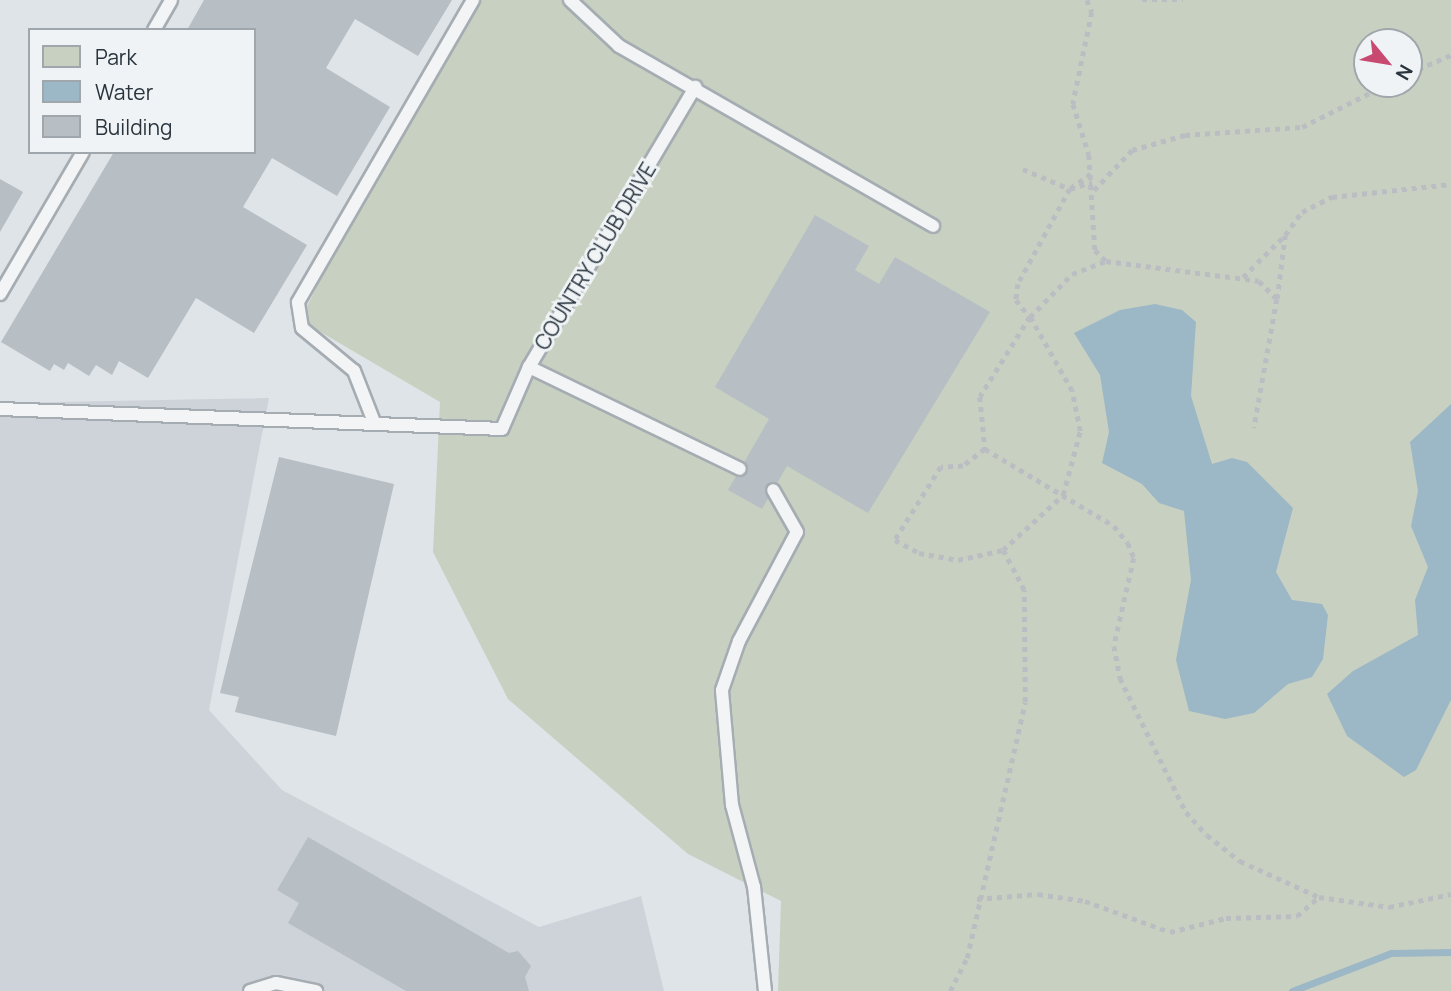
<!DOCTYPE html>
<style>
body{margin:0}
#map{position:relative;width:1451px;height:991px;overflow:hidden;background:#dfe4e8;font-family:Manrope,sans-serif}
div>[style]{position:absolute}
.built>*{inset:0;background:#ced3da}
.green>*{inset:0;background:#c8d1c1}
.water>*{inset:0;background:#9cb7c6}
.stream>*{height:7px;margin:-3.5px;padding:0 3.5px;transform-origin:3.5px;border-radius:3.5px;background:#9cb7c6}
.building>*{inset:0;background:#b7bec4}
.path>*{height:4.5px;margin-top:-2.25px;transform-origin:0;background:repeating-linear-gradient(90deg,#babec2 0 5px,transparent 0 10px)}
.roads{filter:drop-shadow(2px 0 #a5acb2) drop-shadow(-2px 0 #a5acb2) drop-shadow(0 2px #a5acb2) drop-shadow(0 -2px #a5acb2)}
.service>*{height:12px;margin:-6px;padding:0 6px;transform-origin:6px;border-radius:6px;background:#f2f4f6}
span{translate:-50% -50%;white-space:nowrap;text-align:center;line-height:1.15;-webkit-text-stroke:6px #eff3f5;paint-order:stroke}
.street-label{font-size:21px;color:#29343e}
.legend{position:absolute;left:28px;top:28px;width:228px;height:126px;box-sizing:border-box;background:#eff3f5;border:2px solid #a0a7ac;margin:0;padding:9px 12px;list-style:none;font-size:21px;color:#29343e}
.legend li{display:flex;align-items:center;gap:14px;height:35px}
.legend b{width:35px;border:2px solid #a0a7ac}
.north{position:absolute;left:1353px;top:28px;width:70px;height:70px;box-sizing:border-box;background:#eff3f5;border:2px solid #a0a7ac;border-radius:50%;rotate:120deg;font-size:19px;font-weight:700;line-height:28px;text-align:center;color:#29343e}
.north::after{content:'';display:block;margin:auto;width:24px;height:32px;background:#c84a70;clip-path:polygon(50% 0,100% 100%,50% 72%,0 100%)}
</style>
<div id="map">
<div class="built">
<i style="clip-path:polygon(269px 398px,209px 710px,282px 790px,539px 927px,641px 896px,664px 991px,0 991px,0 403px)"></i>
</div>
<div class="green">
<i style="clip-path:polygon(evenodd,470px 0,1451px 0,1451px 991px,778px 991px,781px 901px,688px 854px,508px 699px,433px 552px,440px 402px,300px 320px,419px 84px,470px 0,1367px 42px,1409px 42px,1409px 84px,1367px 84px,1367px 42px)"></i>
</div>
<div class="water">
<i style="clip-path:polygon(1155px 304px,1182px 310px,1196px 322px,1191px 396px,1212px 464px,1232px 458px,1247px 462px,1293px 508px,1276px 572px,1292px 600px,1322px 604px,1328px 615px,1323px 659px,1312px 677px,1288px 684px,1254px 713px,1225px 719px,1189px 711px,1176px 660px,1191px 580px,1184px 511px,1159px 503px,1142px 484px,1102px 463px,1109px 432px,1100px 375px,1074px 333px,1120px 310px)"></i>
<i style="clip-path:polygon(1451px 404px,1451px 700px,1416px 770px,1404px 777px,1347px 736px,1327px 694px,1353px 671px,1418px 635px,1415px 600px,1428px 567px,1411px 526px,1418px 491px,1410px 442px)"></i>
</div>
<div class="stream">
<i style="left:1292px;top:991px;width:106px;rotate:-21deg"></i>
<i style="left:1391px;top:953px;width:60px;rotate:-1deg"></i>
</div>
<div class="building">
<i style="clip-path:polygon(204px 0,452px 0,418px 56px,355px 19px,326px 68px,390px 107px,337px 196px,272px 158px,243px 207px,307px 245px,254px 333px,196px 298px,148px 378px,119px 361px,112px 375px,96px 365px,89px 376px,68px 363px,64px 370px,54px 364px,50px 371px,1px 342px,114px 152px,254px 152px,254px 30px,187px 30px)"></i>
<i style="clip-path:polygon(0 179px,23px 192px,0 232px)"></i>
<i style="clip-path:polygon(815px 215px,869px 246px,855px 270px,879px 284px,895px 257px,990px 312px,868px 513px,787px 466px,762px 509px,728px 490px,769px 419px,715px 387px)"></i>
<i style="clip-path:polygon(279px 457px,394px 484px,336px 736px,235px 712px,239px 697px,220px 693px)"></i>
<i style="clip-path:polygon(308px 837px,509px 953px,518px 951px,531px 966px,525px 977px,529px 991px,406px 991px,288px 923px,299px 903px,277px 890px)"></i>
</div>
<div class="path">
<i style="left:1087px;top:0;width:13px;rotate:67deg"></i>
<i style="left:1092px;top:12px;width:94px;rotate:101.7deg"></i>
<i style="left:1073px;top:104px;width:53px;rotate:72.6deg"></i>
<i style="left:1089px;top:155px;width:95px;rotate:86.4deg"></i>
<i style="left:1095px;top:250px;width:16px;rotate:45deg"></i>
<i style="left:1106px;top:261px;width:154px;rotate:7.4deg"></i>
<i style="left:1259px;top:281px;width:25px;rotate:45deg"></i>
<i style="left:1277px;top:299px;width:131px;rotate:100.1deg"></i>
<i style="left:1142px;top:0;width:41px"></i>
<i style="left:1409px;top:73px;width:46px;rotate:-23.2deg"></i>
<i style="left:1023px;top:169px;width:51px;rotate:23.1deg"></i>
<i style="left:1070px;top:189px;width:23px;rotate:-18deg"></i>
<i style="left:1091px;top:174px;width:26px;rotate:144deg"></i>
<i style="left:1070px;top:189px;width:108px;rotate:118.7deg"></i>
<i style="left:1018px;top:284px;width:16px;rotate:97deg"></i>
<i style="left:1016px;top:300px;width:22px;rotate:51deg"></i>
<i style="left:1030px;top:317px;width:94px;rotate:122deg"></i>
<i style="left:980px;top:397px;width:52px;rotate:84.5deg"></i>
<i style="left:985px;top:449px;width:28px;rotate:142deg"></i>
<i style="left:963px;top:466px;width:22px;rotate:177deg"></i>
<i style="left:941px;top:467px;width:86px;rotate:122.2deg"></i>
<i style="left:895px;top:540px;width:27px;rotate:28deg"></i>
<i style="left:919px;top:553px;width:40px;rotate:10deg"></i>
<i style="left:958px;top:560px;width:46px;rotate:-12.5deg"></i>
<i style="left:1003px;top:550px;width:81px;rotate:-42.5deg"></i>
<i style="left:1063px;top:495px;width:66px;rotate:-75.1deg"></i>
<i style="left:1080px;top:431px;width:41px;rotate:-101.3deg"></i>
<i style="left:1072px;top:391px;width:85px;rotate:-119.6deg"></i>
<i style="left:1030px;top:317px;width:60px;rotate:-45.7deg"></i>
<i style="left:1072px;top:274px;width:36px;rotate:-21deg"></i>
<i style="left:1094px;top:190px;width:55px;rotate:-46.5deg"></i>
<i style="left:1132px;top:150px;width:55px;rotate:-15.8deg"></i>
<i style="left:1185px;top:135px;width:117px;rotate:-3.9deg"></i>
<i style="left:1302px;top:127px;width:96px;rotate:-26.6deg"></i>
<i style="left:1243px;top:277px;width:59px;rotate:-45deg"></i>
<i style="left:1277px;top:299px;width:64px;rotate:-82.9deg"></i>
<i style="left:1285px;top:235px;width:29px;rotate:-54deg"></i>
<i style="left:1302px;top:212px;width:34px;rotate:-27deg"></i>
<i style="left:1332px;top:197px;width:120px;rotate:-6.2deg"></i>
<i style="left:985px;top:449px;width:150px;rotate:30.8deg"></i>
<i style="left:1114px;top:526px;width:22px;rotate:51deg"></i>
<i style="left:1128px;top:543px;width:16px;rotate:68deg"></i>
<i style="left:1134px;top:558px;width:90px;rotate:102.8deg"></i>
<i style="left:1114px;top:646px;width:33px;rotate:79deg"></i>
<i style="left:1120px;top:678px;width:149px;rotate:63.8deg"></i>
<i style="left:1186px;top:812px;width:31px;rotate:48deg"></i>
<i style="left:1207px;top:835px;width:42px;rotate:38.2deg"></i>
<i style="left:1240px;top:861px;width:87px;rotate:24.5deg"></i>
<i style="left:1319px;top:897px;width:71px;rotate:8.1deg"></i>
<i style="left:1389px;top:907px;width:63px;rotate:-11.8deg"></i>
<i style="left:977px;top:899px;width:61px;rotate:-4.7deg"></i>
<i style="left:1038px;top:894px;width:48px;rotate:8.5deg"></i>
<i style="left:1085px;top:901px;width:90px;rotate:20deg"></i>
<i style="left:1170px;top:932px;width:58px;rotate:-14deg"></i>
<i style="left:1226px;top:918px;width:71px;rotate:-1.6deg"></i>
<i style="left:1297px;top:916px;width:29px;rotate:-41deg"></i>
<i style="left:950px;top:991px;width:37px;rotate:-63deg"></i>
<i style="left:967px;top:958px;width:262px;rotate:-77.2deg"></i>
<i style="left:1025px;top:702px;width:112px;rotate:-90.5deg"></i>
<i style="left:1024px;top:590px;width:45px;rotate:-117.7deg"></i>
</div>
<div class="roads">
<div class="service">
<i style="left:570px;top:0;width:67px;rotate:43.2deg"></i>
<i style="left:619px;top:46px;width:362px;rotate:29.8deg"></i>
<i style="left:154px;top:30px;width:34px;rotate:-60deg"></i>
<i style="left:0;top:294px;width:164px;rotate:-59.7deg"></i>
<i style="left:529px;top:367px;width:234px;rotate:25.8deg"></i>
<i style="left:0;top:409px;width:502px;rotate:2.28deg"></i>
<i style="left:502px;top:429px;width:68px;rotate:-66.5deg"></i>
<i style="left:529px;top:367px;width:326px;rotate:-59.3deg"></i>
<i style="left:374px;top:422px;width:55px;rotate:-111.4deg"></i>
<i style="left:354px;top:371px;width:67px;rotate:-140.4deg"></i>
<i style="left:302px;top:328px;width:26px;rotate:-99deg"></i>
<i style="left:298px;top:302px;width:349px;rotate:-59.9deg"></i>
<i style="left:250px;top:991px;width:27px;rotate:-17deg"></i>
<i style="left:276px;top:983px;width:41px;rotate:11.3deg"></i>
<i style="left:765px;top:991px;width:105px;rotate:-96deg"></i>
<i style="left:754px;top:887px;width:85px;rotate:-105deg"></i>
<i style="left:732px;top:805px;width:115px;rotate:-95deg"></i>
<i style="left:722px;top:690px;width:52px;rotate:-70.9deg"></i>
<i style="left:739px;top:641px;width:123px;rotate:-62deg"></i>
<i style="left:797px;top:532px;width:48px;rotate:-119.7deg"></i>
</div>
</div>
<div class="street-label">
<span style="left:595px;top:256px;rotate:-59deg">COUNTRY CLUB DRIVE</span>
</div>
<ul class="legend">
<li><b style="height:19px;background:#c8d1c1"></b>Park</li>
<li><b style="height:19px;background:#9cb7c6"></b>Water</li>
<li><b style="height:19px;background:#b7bec4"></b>Building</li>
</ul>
<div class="north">N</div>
</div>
